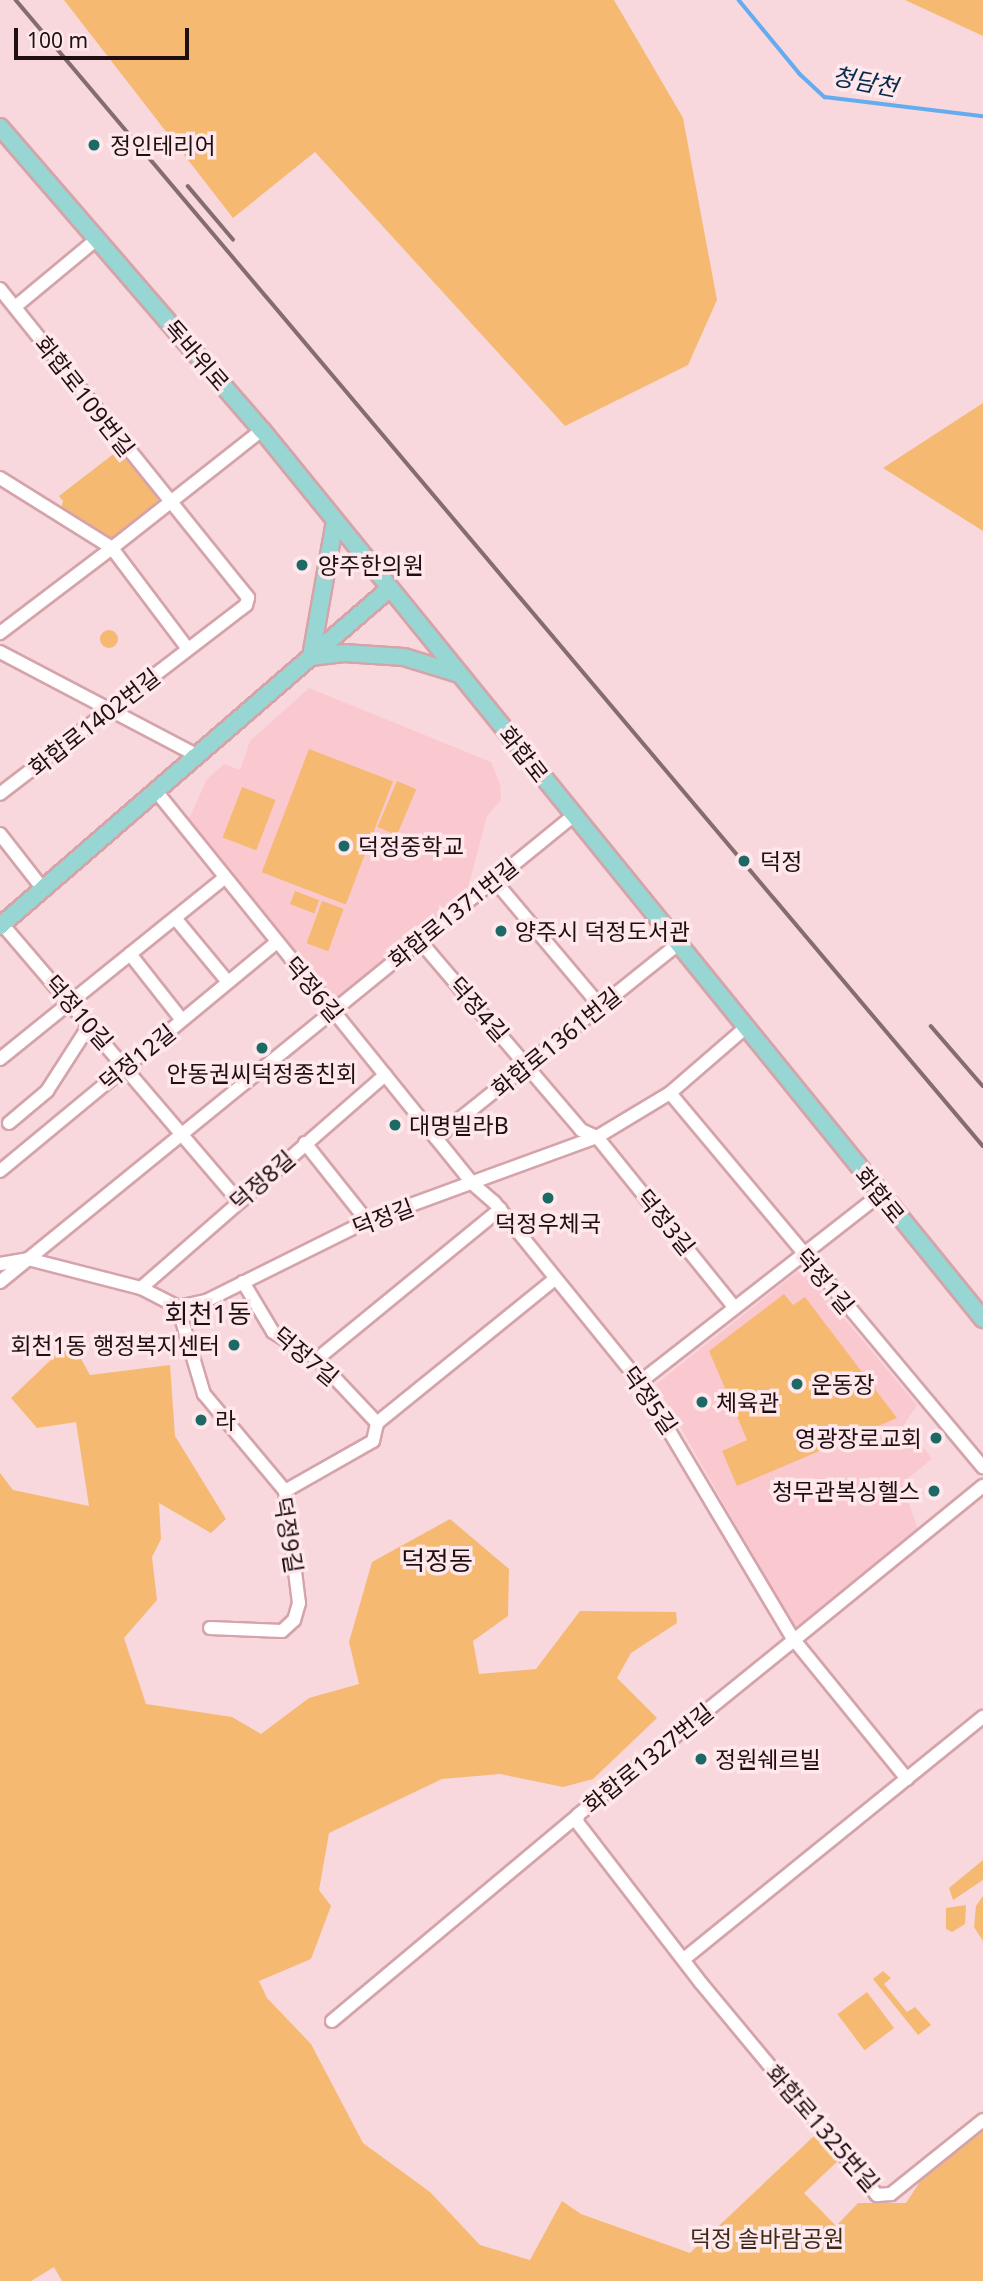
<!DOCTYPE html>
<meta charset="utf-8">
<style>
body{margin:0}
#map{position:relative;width:983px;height:2281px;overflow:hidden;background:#f8d8dc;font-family:"Noto Sans","Noto Sans KR",sans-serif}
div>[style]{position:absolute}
.built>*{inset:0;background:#fac9cf}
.green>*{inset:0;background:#f6b971;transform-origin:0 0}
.round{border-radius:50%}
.stream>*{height:3.5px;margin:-1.75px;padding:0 1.75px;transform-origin:1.75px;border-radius:1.75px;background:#65abef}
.roads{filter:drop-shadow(2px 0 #d5a3aa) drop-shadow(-2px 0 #d5a3aa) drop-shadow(0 2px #d5a3aa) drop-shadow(0 -2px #d5a3aa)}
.minor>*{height:12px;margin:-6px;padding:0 6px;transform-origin:6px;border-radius:6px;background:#fff}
.major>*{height:16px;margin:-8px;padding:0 8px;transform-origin:8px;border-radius:8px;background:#97d6d2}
.rail>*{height:3.5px;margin:-1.75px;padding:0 1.75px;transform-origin:1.75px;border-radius:1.75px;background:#846c6f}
.dots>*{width:19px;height:19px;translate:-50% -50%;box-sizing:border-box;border:4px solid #fee8eb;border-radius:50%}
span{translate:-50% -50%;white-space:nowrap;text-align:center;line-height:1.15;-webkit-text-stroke:7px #fee8eb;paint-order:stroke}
.poi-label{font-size:23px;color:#200f12}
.left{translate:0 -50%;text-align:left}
.right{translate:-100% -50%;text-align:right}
.street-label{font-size:23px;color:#200f12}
.park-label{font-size:23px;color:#3a2b19}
.water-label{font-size:24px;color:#052b4c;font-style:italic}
.quarter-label{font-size:26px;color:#200f12}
.scale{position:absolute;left:14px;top:28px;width:175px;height:32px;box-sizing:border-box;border:4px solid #200f12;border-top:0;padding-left:9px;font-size:21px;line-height:24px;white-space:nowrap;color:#200f12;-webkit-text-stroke:5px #fee8eb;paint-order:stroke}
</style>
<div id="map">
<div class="built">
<i style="clip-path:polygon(309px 688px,491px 762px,500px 784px,501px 800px,487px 816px,466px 895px,341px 999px,328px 997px,188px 821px,207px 779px,224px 764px,240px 770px,250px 741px)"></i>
<i style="clip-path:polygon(802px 1268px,917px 1405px,905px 1423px,932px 1459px,902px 1483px,918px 1530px,795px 1630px,656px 1384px)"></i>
</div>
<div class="green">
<i style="clip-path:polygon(64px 0,614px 0,683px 118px,717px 300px,688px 365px,565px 426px,315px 152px,233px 218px)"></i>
<i style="clip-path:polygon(905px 0,983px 0,983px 36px)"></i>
<i style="clip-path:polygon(983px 403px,983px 531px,883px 468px)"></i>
<i style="clip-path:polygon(120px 449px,162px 502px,112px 541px,61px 509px,63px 501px,59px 496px)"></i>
<i class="round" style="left:100px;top:630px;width:18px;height:18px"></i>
<i style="left:309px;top:749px;width:90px;height:132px;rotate:21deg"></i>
<i style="left:397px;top:781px;width:21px;height:50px;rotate:23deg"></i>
<i style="left:242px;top:787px;width:36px;height:54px;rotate:21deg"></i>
<i style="left:295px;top:891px;width:26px;height:14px;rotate:21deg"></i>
<i style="left:322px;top:901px;width:23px;height:45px;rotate:20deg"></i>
<i style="clip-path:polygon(784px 1294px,793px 1305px,805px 1297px,897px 1418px,737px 1486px,722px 1451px,747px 1440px,709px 1351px)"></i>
<i style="clip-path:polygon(76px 1350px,90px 1375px,170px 1365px,175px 1436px,226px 1519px,211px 1533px,159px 1503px,161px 1539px,152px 1557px,157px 1600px,124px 1638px,146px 1704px,232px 1717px,261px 1734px,309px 1698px,359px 1684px,349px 1642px,372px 1562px,450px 1519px,509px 1569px,508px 1616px,473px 1641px,479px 1674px,536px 1669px,580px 1611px,676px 1612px,677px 1623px,631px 1653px,617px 1678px,657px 1718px,593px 1779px,563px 1787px,500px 1774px,442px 1779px,329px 1833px,319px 1890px,331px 1906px,311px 1959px,259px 1981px,267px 1998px,311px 2044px,363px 2143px,430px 2192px,480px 2245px,530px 2260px,562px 2201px,581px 2214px,690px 2253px,815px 2135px,839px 2160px,804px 2193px,836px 2226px,858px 2203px,906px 2203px,925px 2174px,983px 2125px,983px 2281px,62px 2281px,54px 2267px,31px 2281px,0 2281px,0 1473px,13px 1490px,89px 1506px,76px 1422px,37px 1428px,11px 1398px,59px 1352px)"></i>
<i style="clip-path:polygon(983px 1860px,983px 1880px,953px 1900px,949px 1888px)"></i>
<i style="clip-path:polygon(983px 1896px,983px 1941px,974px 1927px,976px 1906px)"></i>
<i style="clip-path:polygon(966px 1905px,965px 1924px,952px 1932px,946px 1929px,946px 1908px)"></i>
<i style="clip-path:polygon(883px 1971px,891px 1978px,884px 1984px,907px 2012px,915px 2007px,931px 2025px,918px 2035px,873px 1979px)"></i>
<i style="left:867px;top:1992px;width:45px;height:37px;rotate:53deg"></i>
</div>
<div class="stream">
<i style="left:739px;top:0;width:96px;rotate:50.5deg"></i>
<i style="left:800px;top:74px;width:34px;rotate:43deg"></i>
<i style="left:825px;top:97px;width:159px;rotate:6.9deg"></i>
</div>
<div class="roads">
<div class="minor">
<i style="left:0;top:289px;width:396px;rotate:51.2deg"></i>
<i style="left:248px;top:598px;width:7px;rotate:106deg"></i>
<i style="left:246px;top:605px;width:310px;rotate:142.5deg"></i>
<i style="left:15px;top:307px;width:107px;rotate:-39.7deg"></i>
<i style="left:0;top:478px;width:132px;rotate:32deg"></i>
<i style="left:112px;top:548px;width:141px;rotate:142.8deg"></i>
<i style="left:188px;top:649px;width:126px;rotate:-127deg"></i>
<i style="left:112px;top:548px;width:191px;rotate:-38.2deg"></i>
<i style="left:0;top:652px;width:224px;rotate:27.7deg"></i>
<i style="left:156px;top:791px;width:505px;rotate:51.11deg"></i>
<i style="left:473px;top:1184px;width:28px;rotate:41deg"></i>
<i style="left:494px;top:1202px;width:232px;rotate:51deg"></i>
<i style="left:640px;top:1382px;width:300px;rotate:59.2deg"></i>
<i style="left:794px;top:1640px;width:278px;rotate:141deg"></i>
<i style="left:578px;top:1815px;width:7px;rotate:98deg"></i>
<i style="left:577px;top:1822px;width:203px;rotate:52.4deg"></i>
<i style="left:701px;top:1983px;width:276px;rotate:50.3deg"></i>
<i style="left:877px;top:2195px;width:14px;rotate:-4deg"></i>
<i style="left:891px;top:2194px;width:118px;rotate:-38.8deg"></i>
<i style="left:0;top:834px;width:70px;rotate:52deg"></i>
<i style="left:494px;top:880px;width:165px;rotate:49.9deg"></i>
<i style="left:175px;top:918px;width:83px;rotate:50.4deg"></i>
<i style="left:2px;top:924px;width:363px;rotate:49.5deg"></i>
<i style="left:419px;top:940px;width:250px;rotate:49.5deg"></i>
<i style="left:581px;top:1130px;width:17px;rotate:24deg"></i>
<i style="left:597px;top:1137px;width:218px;rotate:51.1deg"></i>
<i style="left:130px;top:954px;width:84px;rotate:51.8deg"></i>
<i style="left:0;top:1059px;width:288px;rotate:-38.9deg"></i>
<i style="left:670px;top:1093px;width:488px;rotate:50.1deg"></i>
<i style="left:9px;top:1123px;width:50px;rotate:-40.1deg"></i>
<i style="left:47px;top:1091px;width:80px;rotate:-57.3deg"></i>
<i style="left:436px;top:1138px;width:307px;rotate:-38.7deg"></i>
<i style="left:305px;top:1143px;width:100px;rotate:51.5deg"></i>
<i style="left:0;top:1171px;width:358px;rotate:-39.6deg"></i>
<i style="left:0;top:1264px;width:28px;rotate:-10deg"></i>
<i style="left:28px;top:1259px;width:117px;rotate:14.4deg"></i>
<i style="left:141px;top:1288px;width:42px;rotate:27.2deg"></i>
<i style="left:178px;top:1307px;width:29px;rotate:-12deg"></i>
<i style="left:206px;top:1301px;width:180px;rotate:-26.4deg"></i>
<i style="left:367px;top:1221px;width:245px;rotate:-20.1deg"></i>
<i style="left:597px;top:1137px;width:85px;rotate:-31.1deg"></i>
<i style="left:670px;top:1093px;width:99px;rotate:-40.9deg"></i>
<i style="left:0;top:1282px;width:739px;rotate:-39.12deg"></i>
<i style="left:243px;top:1282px;width:58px;rotate:59deg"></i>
<i style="left:273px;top:1332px;width:52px;rotate:31.5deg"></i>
<i style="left:317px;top:1359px;width:88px;rotate:46.8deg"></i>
<i style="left:141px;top:1288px;width:324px;rotate:-41.1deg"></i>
<i style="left:178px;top:1307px;width:91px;rotate:73.4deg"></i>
<i style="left:204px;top:1394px;width:126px;rotate:50.1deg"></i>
<i style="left:285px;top:1491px;width:113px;rotate:82.9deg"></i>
<i style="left:299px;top:1603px;width:18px;rotate:106deg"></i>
<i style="left:294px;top:1620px;width:16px;rotate:137deg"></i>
<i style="left:282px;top:1631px;width:72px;rotate:-177.6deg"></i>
<i style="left:317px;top:1359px;width:237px;rotate:-39.3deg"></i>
<i style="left:640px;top:1382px;width:303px;rotate:-38deg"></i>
<i style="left:285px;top:1491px;width:101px;rotate:-29.6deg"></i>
<i style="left:373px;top:1441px;width:18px;rotate:-77deg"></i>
<i style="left:377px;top:1423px;width:229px;rotate:-39deg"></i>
<i style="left:907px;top:1779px;width:179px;rotate:-129.1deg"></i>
<i style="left:794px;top:1640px;width:244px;rotate:-39.2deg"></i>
<i style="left:684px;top:1959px;width:385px;rotate:-39deg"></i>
<i style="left:332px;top:2021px;width:321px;rotate:-39.9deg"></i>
</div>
<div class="major">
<i style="left:0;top:127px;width:401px;rotate:49.2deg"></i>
<i style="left:262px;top:430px;width:1145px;rotate:50.96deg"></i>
<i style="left:311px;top:657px;width:33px;rotate:-7deg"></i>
<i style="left:344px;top:653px;width:60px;rotate:3.8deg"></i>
<i style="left:404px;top:657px;width:58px;rotate:17.2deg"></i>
<i style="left:311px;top:657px;width:138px;rotate:-80deg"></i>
<i style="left:0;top:926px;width:515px;rotate:-40.9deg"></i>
</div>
</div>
<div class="rail">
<i style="left:16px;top:0;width:1499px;rotate:49.84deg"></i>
<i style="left:188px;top:186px;width:70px;rotate:49.7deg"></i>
<i style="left:931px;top:1026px;width:79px;rotate:49.1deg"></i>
</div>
<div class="dots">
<i style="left:94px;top:145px;background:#1d6965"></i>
<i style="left:302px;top:565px;background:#1d6965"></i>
<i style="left:344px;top:846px;background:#1d6965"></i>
<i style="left:744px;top:861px;background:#1d6965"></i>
<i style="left:501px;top:931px;background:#1d6965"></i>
<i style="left:262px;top:1048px;background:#1d6965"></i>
<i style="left:395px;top:1125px;background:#1d6965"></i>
<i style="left:548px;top:1198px;background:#1d6965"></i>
<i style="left:234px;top:1345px;background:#1d6965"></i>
<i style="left:797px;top:1384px;background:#1d6965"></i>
<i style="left:702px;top:1402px;background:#1d6965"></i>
<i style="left:201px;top:1420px;background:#1d6965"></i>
<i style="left:936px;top:1438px;background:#1d6965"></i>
<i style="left:934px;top:1491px;background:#1d6965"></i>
<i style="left:701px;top:1759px;background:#1d6965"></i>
</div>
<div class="poi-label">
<span class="left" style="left:110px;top:145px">정인테리어</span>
<span class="left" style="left:318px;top:565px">양주한의원</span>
<span class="left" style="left:358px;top:846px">덕정중학교</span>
<span class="left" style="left:760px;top:861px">덕정</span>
<span class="left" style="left:515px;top:931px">양주시 덕정도서관</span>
<span style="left:262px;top:1073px">안동권씨덕정종친회</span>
<span class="left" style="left:409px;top:1125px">대명빌라B</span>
<span style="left:548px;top:1223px">덕정우체국</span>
<span class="right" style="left:220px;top:1345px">회천1동 행정복지센터</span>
<span class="left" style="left:811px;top:1384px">운동장</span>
<span class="left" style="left:716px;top:1402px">체육관</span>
<span class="left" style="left:215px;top:1420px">라</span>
<span class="right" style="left:922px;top:1438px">영광장로교회</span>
<span class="right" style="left:920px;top:1491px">청무관복싱헬스</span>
<span class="left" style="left:715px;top:1759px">정원쉐르빌</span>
</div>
<div class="street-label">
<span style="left:197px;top:355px;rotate:49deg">독바위로</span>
<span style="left:85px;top:396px;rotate:52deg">화합로109번길</span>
<span style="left:94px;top:722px;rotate:-38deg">화합로1402번길</span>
<span style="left:524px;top:754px;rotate:52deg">화합로</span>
<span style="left:453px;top:913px;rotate:-39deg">화합로1371번길</span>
<span style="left:314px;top:989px;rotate:50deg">덕정6길</span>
<span style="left:479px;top:1009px;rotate:49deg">덕정4길</span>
<span style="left:79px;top:1012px;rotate:49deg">덕정10길</span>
<span style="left:556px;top:1042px;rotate:-39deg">화합로1361번길</span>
<span style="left:137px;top:1057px;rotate:-39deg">덕정12길</span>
<span style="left:262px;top:1180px;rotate:-41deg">덕정8길</span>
<span style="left:880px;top:1195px;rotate:51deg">화합로</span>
<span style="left:383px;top:1217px;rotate:-21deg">덕정길</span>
<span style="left:666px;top:1222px;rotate:51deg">덕정3길</span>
<span style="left:825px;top:1281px;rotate:50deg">덕정1길</span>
<span style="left:306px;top:1356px;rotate:40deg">덕정7길</span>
<span style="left:650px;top:1400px;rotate:55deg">덕정5길</span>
<span style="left:289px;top:1535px;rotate:81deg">덕정9길</span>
<span style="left:648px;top:1758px;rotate:-39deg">화합로1327번길</span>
<span style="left:823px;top:2128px;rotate:49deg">화합로1325번길</span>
</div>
<div class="park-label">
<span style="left:767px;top:2238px">덕정 솔바람공원</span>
</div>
<div class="water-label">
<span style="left:865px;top:81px;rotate:11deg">청담천</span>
</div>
<div class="quarter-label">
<span style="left:208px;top:1314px">회천1동</span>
<span style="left:437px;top:1561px">덕정동</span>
</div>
<div class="scale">100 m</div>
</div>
